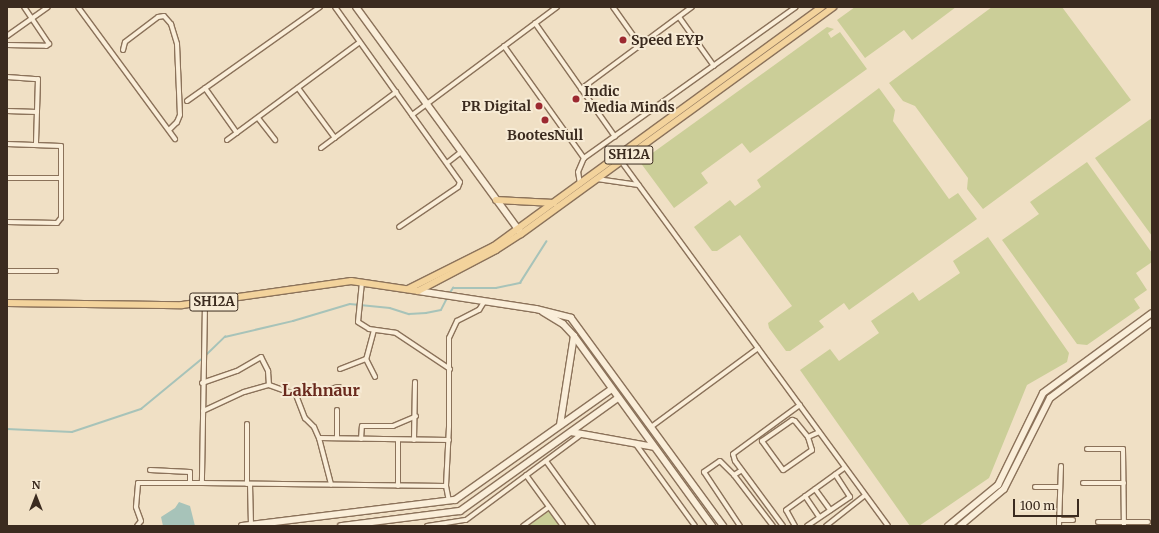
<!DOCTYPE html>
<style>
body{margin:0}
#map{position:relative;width:1159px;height:533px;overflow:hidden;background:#f0e0c5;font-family:Merriweather,serif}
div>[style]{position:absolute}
.green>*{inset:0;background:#cbce98}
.water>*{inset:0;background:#a7c3b9}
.stream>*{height:1.5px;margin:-0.75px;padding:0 0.75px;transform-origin:0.75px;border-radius:0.75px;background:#a7c3b9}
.roads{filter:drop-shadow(1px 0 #8b725a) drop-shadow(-1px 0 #8b725a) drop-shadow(0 1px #8b725a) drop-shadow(0 -1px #8b725a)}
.street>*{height:4px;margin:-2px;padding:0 2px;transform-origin:2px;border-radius:2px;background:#faeed9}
.secondary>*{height:6px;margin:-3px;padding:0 3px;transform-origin:3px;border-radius:3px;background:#faeed9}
.primary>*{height:6px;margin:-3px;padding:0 3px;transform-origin:3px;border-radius:3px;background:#f3d39c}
.dots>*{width:11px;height:11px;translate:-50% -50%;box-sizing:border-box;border:2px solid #f7ebd5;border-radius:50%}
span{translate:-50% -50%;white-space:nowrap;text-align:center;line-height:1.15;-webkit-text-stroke:4px #f7ebd5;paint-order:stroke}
.shield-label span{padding:1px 3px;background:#f7ebd5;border:1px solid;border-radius:3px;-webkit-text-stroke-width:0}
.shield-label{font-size:13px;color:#3b2b1f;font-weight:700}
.poi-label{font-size:14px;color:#3b2b1f;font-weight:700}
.left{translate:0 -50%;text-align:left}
.right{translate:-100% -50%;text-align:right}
.quarter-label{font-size:16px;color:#69291d;font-weight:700}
.frame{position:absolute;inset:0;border:8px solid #3b2b1f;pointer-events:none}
.north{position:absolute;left:16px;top:477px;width:40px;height:40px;-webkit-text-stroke:3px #f7ebd5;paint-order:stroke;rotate:0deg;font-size:11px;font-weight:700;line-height:16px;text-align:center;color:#3b2b1f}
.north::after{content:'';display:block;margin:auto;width:14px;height:18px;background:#3b2b1f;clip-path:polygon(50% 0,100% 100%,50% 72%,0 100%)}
.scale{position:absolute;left:1013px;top:499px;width:66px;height:18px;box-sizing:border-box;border:2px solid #3b2b1f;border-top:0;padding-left:5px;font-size:12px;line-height:14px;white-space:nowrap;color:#3b2b1f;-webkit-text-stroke:3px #f7ebd5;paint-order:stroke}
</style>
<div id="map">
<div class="green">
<i style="clip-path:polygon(855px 7px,956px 7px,912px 40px,904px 30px,865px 58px,837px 20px)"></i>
<i style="clip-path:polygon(992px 7px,1062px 7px,1131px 100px,983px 209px,967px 189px,968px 178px,915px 106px,903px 101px,889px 83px)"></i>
<i style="clip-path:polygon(827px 27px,834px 29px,828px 33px,831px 38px,840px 32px,867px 69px,750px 153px,742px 143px,701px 173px,708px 183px,674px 208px,640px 162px)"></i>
<i style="clip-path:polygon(879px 88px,895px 110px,893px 121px,949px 199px,958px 193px,977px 219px,849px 310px,844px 303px,819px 321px,824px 327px,790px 351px,786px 351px,769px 328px,768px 323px,792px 306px,740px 235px,717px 251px,712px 251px,694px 227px,730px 200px,735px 206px,761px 187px,757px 180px)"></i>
<i style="clip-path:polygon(1152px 118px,1152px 236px,1095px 158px)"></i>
<i style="clip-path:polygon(1087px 162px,1152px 253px,1152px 262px,1136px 273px,1147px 290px,1134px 299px,1140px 308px,1087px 345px,1077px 344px,1002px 240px,1039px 214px,1030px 202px)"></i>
<i style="clip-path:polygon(988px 237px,1069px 353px,1067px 362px,1027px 385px,989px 478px,919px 526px,910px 526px,800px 370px,830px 349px,839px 361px,879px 333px,871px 321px,913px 292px,919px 301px,960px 273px,953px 261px)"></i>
<i style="clip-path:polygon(549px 511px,560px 526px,528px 526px)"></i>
</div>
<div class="water">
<i style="clip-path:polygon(179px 502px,190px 506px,195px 526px,163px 526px,161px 517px,175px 508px)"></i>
</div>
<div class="stream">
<i style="left:450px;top:293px;width:6px;rotate:-59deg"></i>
<i style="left:453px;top:288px;width:43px"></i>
<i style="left:496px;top:288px;width:25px;rotate:-12deg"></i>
<i style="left:520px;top:283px;width:49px;rotate:-57.6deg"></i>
<i style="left:205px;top:356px;width:28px;rotate:-44deg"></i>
<i style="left:225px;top:337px;width:70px;rotate:-13.2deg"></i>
<i style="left:293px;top:321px;width:59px;rotate:-16.6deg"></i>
<i style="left:350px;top:304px;width:40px;rotate:5.7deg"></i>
<i style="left:390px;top:308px;width:20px;rotate:18deg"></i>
<i style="left:409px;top:314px;width:17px;rotate:-3deg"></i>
<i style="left:426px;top:313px;width:15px;rotate:-11deg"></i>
<i style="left:441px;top:310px;width:13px;rotate:-63deg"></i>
<i style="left:7px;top:429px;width:65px;rotate:2.6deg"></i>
<i style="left:72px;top:432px;width:73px;rotate:-18.4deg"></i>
<i style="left:141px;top:409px;width:80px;rotate:-39.4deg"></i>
</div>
<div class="roads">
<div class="street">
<i style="left:78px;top:7px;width:164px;rotate:53.7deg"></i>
<i style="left:335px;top:7px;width:215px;rotate:54.5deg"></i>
<i style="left:460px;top:182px;width:5px;rotate:112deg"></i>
<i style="left:458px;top:187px;width:71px;rotate:145.9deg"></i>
<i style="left:613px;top:7px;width:47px;rotate:54.6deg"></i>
<i style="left:679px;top:17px;width:60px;rotate:54.5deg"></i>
<i style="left:535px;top:23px;width:139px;rotate:54.9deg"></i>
<i style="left:7px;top:36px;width:50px;rotate:-35.3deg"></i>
<i style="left:7px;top:45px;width:39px;rotate:1deg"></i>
<i style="left:46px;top:46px;width:4px;rotate:-34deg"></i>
<i style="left:49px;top:44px;width:45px;rotate:-124deg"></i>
<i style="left:504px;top:46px;width:138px;rotate:54.5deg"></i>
<i style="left:584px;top:158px;width:260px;rotate:-35.5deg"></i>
<i style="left:123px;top:50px;width:8px;rotate:-76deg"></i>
<i style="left:125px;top:42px;width:41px;rotate:-37.1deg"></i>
<i style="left:158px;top:17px;width:6px;rotate:-9deg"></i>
<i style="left:164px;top:16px;width:11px;rotate:49deg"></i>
<i style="left:171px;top:24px;width:21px;rotate:73deg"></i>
<i style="left:177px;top:44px;width:71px;rotate:87.6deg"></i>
<i style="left:180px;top:115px;width:8px;rotate:113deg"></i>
<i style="left:177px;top:122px;width:11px;rotate:135deg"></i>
<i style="left:7px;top:77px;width:31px;rotate:4deg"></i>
<i style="left:38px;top:79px;width:65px;rotate:91.8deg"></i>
<i style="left:205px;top:88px;width:55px;rotate:54.6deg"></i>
<i style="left:298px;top:88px;width:62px;rotate:53.5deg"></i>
<i style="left:581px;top:89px;width:138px;rotate:-36.5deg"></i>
<i style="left:187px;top:101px;width:163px;rotate:-35.3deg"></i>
<i style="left:7px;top:111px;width:30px;rotate:2deg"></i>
<i style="left:412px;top:115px;width:181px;rotate:-36.7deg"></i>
<i style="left:258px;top:118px;width:28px;rotate:52deg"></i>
<i style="left:227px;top:140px;width:165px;rotate:-36.4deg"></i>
<i style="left:7px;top:144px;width:54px;rotate:2.1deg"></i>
<i style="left:61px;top:146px;width:72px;rotate:90deg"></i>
<i style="left:61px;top:218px;width:6px;rotate:129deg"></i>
<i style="left:57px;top:223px;width:50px;rotate:-178.9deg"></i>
<i style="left:321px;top:148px;width:94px;rotate:-36.7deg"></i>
<i style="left:621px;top:161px;width:452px;rotate:53.8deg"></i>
<i style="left:447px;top:163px;width:18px;rotate:-38deg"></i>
<i style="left:7px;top:178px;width:54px"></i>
<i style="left:597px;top:179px;width:42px;rotate:8.1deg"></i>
<i style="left:580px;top:184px;width:12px;rotate:-99deg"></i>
<i style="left:578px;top:172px;width:15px;rotate:-67deg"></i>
<i style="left:7px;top:271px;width:49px"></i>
<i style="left:362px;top:282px;width:40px;rotate:95.7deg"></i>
<i style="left:358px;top:322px;width:13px;rotate:32deg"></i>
<i style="left:369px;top:329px;width:27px;rotate:8deg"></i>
<i style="left:396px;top:333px;width:65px;rotate:33.7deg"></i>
<i style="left:205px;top:304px;width:179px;rotate:91deg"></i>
<i style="left:202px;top:483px;width:244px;rotate:0.7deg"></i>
<i style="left:446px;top:486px;width:60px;rotate:-87.1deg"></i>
<i style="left:449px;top:426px;width:88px;rotate:-90deg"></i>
<i style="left:449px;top:338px;width:19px;rotate:-65deg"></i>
<i style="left:457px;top:321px;width:25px;rotate:-27deg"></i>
<i style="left:479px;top:310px;width:9px;rotate:-58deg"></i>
<i style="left:374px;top:330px;width:30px;rotate:105deg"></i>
<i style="left:366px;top:359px;width:20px;rotate:63deg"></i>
<i style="left:340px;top:369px;width:28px;rotate:-21deg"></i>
<i style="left:202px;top:383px;width:37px;rotate:-19deg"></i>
<i style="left:237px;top:371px;width:28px;rotate:-30deg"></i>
<i style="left:261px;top:357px;width:16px;rotate:63deg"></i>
<i style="left:268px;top:371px;width:14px;rotate:86deg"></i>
<i style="left:296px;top:395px;width:25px;rotate:69deg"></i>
<i style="left:305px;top:418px;width:13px;rotate:45deg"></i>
<i style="left:314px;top:427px;width:12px;rotate:66deg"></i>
<i style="left:319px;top:438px;width:48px;rotate:75.4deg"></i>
<i style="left:337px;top:410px;width:28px;rotate:90deg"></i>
<i style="left:203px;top:411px;width:45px;rotate:-24.9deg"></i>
<i style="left:244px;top:392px;width:26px;rotate:-16deg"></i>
<i style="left:269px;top:385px;width:29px;rotate:20deg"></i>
<i style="left:296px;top:395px;width:44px;rotate:-10.5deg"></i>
<i style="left:247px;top:424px;width:60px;rotate:90deg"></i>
<i style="left:651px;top:427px;width:133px;rotate:-36.4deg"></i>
<i style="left:808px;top:437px;width:14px;rotate:73deg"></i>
<i style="left:812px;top:450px;width:35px;rotate:145deg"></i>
<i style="left:783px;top:470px;width:36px;rotate:-126deg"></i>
<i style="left:762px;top:441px;width:37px;rotate:-35deg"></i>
<i style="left:792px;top:420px;width:3px;rotate:18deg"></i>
<i style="left:795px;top:421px;width:21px;rotate:51deg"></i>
<i style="left:808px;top:437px;width:12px;rotate:-24deg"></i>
<i style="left:319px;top:438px;width:130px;rotate:0.9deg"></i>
<i style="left:361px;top:439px;width:13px;rotate:-86deg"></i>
<i style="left:362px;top:426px;width:31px"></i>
<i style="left:393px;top:426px;width:25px;rotate:-23deg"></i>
<i style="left:414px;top:440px;width:58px;rotate:-89deg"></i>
<i style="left:635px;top:443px;width:102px;rotate:54.1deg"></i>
<i style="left:1087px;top:449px;width:36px"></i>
<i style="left:1123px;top:449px;width:77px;rotate:89.3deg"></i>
<i style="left:546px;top:461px;width:80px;rotate:54.1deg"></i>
<i style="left:150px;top:470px;width:40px;rotate:2.9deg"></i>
<i style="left:190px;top:472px;width:11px;rotate:90deg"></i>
<i style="left:526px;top:475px;width:63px;rotate:54deg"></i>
<i style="left:734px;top:475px;width:64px;rotate:52.6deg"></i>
<i style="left:1083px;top:483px;width:41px"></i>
<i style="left:250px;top:484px;width:42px;rotate:88.6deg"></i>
<i style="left:398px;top:486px;width:46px;rotate:-90deg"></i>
<i style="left:446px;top:486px;width:15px;rotate:79deg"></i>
<i style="left:1035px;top:487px;width:25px"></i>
<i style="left:815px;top:489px;width:26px;rotate:54deg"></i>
<i style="left:805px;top:496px;width:25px;rotate:56deg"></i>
<i style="left:1059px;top:520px;width:14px"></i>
<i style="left:1098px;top:522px;width:50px"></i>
<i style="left:137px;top:526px;width:6px;rotate:-51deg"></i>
<i style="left:141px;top:521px;width:15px;rotate:-110deg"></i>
<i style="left:136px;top:507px;width:24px;rotate:-85deg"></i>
<i style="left:138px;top:483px;width:64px"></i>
<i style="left:427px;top:526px;width:39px;rotate:-9deg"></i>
<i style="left:466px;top:520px;width:144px;rotate:-36.6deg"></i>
<i style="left:523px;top:526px;width:32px;rotate:-36deg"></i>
<i style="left:740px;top:526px;width:65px;rotate:-123.7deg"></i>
<i style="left:704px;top:472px;width:19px;rotate:-35deg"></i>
<i style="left:720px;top:461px;width:20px;rotate:45deg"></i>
<i style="left:734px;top:475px;width:9px;rotate:-32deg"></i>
<i style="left:783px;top:526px;width:81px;rotate:-126.4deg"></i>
<i style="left:735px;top:461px;width:7px;rotate:-106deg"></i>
<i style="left:733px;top:454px;width:83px;rotate:-36.2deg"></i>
<i style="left:795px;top:526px;width:18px;rotate:-119deg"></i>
<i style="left:786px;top:510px;width:72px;rotate:-35.9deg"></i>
<i style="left:807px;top:526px;width:52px;rotate:-34deg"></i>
<i style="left:850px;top:497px;width:27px;rotate:-123deg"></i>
<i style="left:826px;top:526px;width:48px;rotate:-38.3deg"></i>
<i style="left:1059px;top:526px;width:60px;rotate:-88.1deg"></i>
</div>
<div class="secondary">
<i style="left:356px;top:7px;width:278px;rotate:53.9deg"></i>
<i style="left:418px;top:291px;width:119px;rotate:8.7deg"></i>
<i style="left:536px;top:309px;width:36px;rotate:14deg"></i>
<i style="left:571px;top:318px;width:258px;rotate:53.8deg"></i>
<i style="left:543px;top:312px;width:23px;rotate:31deg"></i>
<i style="left:563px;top:324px;width:16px;rotate:47deg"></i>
<i style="left:574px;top:336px;width:235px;rotate:54deg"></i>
<i style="left:560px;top:425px;width:90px;rotate:-81.1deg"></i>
<i style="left:571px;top:432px;width:84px;rotate:10.2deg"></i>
<i style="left:242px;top:526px;width:215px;rotate:-7deg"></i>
<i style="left:455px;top:500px;width:192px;rotate:-35.3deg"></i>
<i style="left:341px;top:526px;width:120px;rotate:-7.2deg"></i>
<i style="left:460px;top:511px;width:194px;rotate:-35.6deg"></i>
<i style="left:948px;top:526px;width:65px;rotate:-39.4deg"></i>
<i style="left:998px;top:485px;width:102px;rotate:-63.9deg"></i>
<i style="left:1043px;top:393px;width:135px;rotate:-36.3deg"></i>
<i style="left:960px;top:526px;width:57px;rotate:-40.1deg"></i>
<i style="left:1004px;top:489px;width:102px;rotate:-63.2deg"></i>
<i style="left:1050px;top:398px;width:127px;rotate:-36.7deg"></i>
</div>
<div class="primary">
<i style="left:496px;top:200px;width:58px;rotate:3deg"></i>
<i style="left:408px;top:289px;width:96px;rotate:-26.6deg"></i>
<i style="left:494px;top:246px;width:406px;rotate:-36.1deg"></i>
<i style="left:7px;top:303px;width:175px;rotate:0.7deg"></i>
<i style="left:182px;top:305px;width:171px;rotate:-8.1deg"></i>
<i style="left:351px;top:281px;width:68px;rotate:8.5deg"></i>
<i style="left:418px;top:291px;width:88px;rotate:-27.7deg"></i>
<i style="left:496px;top:250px;width:30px;rotate:-33deg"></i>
<i style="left:521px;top:234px;width:386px;rotate:-36deg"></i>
</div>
</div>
<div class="dots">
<i style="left:623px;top:40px;background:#9c2930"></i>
<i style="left:576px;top:99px;background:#9c2930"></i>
<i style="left:539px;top:106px;background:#9c2930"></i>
<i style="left:545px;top:120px;background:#9c2930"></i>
</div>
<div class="shield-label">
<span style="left:629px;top:155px">SH12A</span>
<span style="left:214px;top:302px">SH12A</span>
</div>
<div class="poi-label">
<span class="left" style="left:631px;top:40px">Speed EYP</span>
<span class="left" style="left:584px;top:99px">Indic<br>Media Minds</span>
<span class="right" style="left:531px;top:106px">PR Digital</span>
<span style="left:545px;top:135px">BootesNull</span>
</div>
<div class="quarter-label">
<span style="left:321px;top:390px">Lakhnaur</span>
</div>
<div class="frame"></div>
<div class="north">N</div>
<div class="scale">100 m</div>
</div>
